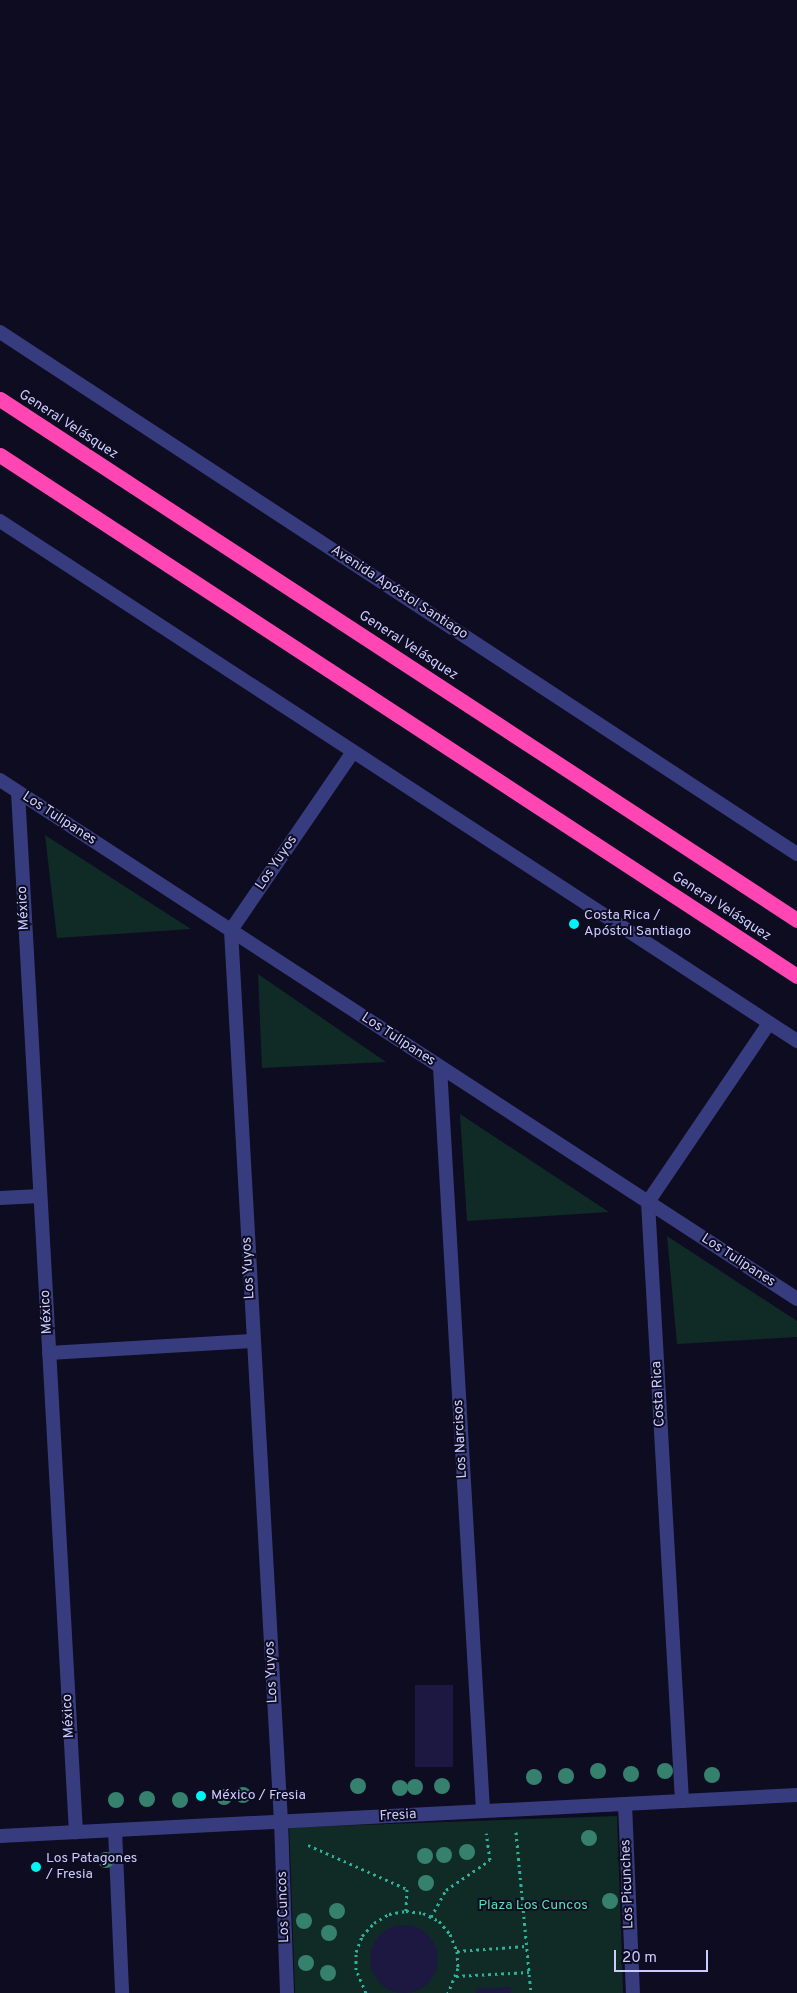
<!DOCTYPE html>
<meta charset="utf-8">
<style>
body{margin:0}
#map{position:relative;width:797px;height:1993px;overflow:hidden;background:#0e0c20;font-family:Overpass,sans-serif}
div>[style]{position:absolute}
.green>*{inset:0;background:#102a26;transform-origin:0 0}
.building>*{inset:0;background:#1c1841;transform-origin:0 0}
.round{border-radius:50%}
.path>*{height:3px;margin-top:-1.5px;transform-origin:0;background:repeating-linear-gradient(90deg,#2db19b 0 2.5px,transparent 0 6.5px)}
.minor>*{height:14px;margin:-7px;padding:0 7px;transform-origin:7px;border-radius:7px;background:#373c7f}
.tertiary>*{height:14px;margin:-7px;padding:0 7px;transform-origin:7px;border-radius:7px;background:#373c7f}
.motorway>*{height:15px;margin:-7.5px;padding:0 7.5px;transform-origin:7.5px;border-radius:7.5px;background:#ff46b3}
.trees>*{width:16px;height:16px;margin:-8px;border-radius:50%;background:#36806e}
.dots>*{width:14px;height:14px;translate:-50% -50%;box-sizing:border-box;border:2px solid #0e0c20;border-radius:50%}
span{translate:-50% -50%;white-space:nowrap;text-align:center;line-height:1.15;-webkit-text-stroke:4px #0e0c20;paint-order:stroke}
.street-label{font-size:14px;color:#cbcbff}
.poi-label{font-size:14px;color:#cbcbff}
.left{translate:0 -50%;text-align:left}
.park-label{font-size:14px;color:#57dfae}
.scale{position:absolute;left:614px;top:1950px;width:94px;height:22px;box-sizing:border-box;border:2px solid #cbcbff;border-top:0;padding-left:6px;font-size:15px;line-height:18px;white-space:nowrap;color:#cbcbff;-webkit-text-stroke:4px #0e0c20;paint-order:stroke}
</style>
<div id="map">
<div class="green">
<i style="clip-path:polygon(45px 835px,191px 929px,57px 938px)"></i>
<i style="clip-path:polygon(258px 974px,386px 1062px,262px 1068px)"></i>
<i style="clip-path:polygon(460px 1114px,609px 1212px,467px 1221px)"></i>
<i style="clip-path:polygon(667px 1236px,797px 1321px,797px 1337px,677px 1344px)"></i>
<i style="left:617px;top:1816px;width:177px;height:328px;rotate:88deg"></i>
</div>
<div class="building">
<i style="left:415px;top:1685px;width:38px;height:82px"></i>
<i class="round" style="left:370px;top:1925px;width:68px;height:68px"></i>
<i style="clip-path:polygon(511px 1987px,511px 1993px,476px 1993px,476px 1989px)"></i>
</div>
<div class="path">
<i style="left:516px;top:1832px;width:162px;rotate:84.7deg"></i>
<i style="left:308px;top:1845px;width:108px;rotate:24deg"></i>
<i style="left:407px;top:1889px;width:22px;rotate:93deg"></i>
<i style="left:431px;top:1917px;width:31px;rotate:-61deg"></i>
<i style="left:446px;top:1890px;width:53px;rotate:-34.3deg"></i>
<i style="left:490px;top:1860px;width:27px;rotate:-98deg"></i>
<i style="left:457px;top:1951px;width:69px;rotate:-4.1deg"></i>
<i style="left:456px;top:1976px;width:73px;rotate:-3.1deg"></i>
<i style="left:366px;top:1993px;width:25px;rotate:-113deg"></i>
<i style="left:356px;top:1970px;width:18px;rotate:-90deg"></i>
<i style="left:356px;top:1952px;width:17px;rotate:-69deg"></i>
<i style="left:362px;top:1936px;width:18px;rotate:-47deg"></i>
<i style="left:374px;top:1923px;width:17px;rotate:-31deg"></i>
<i style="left:389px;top:1914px;width:17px;rotate:-10deg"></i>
<i style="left:406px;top:1911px;width:17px;rotate:7deg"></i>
<i style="left:423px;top:1913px;width:18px;rotate:27deg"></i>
<i style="left:439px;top:1921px;width:17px;rotate:50deg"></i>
<i style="left:450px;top:1934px;width:18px;rotate:68deg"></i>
<i style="left:457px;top:1951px;width:17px;rotate:87deg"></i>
<i style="left:458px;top:1968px;width:27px;rotate:112deg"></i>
</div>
<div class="minor">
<i style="left:0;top:780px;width:951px;rotate:33.07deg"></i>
<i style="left:18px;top:792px;width:1042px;rotate:86.81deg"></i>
<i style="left:440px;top:1067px;width:745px;rotate:86.69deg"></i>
<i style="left:0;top:1198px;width:40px;rotate:-2.9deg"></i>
<i style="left:49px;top:1353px;width:203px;rotate:-3.4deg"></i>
<i style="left:682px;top:1801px;width:600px;rotate:-93.25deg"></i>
<i style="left:648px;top:1202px;width:216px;rotate:-55.9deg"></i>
<i style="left:625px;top:1804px;width:189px;rotate:87.6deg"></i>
<i style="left:115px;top:1830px;width:163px;rotate:87.5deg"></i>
<i style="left:287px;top:1993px;width:171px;rotate:-92deg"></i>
<i style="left:281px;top:1822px;width:893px;rotate:-93.21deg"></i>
<i style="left:231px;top:930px;width:216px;rotate:-55.6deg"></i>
</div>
<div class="tertiary">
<i style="left:0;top:332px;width:953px;rotate:33.22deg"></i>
<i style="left:0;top:521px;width:952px;rotate:33.12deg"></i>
<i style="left:0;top:1836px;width:798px;rotate:-2.94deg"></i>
</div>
<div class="motorway">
<i style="left:0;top:399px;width:952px;rotate:33.17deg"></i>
<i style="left:0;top:455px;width:952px;rotate:33.17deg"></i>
</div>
<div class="trees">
<i style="left:598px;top:1771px"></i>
<i style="left:665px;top:1771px"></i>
<i style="left:631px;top:1774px"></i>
<i style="left:712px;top:1775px"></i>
<i style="left:566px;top:1776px"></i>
<i style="left:534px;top:1777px"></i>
<i style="left:358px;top:1786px"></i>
<i style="left:442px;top:1786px"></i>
<i style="left:415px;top:1787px"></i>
<i style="left:400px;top:1788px"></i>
<i style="left:243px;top:1795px"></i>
<i style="left:224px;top:1797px"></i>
<i style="left:147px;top:1799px"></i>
<i style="left:116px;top:1800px"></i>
<i style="left:180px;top:1800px"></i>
<i style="left:589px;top:1838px"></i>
<i style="left:467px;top:1852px"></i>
<i style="left:444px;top:1855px"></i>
<i style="left:425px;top:1856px"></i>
<i style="left:106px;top:1860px"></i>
<i style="left:426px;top:1883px"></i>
<i style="left:610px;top:1901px"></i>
<i style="left:337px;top:1911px"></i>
<i style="left:304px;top:1921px"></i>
<i style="left:329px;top:1933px"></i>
<i style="left:306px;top:1963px"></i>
<i style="left:328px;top:1973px"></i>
</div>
<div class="dots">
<i style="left:574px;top:924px;background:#00f6f4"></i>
<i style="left:201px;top:1796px;background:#00f6f4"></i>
<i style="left:36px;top:1867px;background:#00f6f4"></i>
</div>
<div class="street-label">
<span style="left:68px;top:425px;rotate:33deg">General Velásquez</span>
<span style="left:399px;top:593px;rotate:33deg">Avenida Apóstol Santiago</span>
<span style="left:408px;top:646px;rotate:33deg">General Velásquez</span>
<span style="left:59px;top:819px;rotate:33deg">Los Tulipanes</span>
<span style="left:277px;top:863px;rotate:-56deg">Los Yuyos</span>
<span style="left:721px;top:907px;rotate:33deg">General Velásquez</span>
<span style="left:24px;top:908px;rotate:-93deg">México</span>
<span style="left:398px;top:1040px;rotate:33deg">Los Tulipanes</span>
<span style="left:738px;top:1261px;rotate:33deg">Los Tulipanes</span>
<span style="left:249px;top:1268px;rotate:-93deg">Los Yuyos</span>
<span style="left:47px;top:1312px;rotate:-93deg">México</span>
<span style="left:659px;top:1394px;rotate:-93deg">Costa Rica</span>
<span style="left:461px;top:1439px;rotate:-93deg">Los Narcisos</span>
<span style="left:272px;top:1672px;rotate:-93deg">Los Yuyos</span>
<span style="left:69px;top:1716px;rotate:-93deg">México</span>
<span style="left:398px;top:1816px;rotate:-3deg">Fresia</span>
<span style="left:628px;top:1884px;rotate:-92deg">Los Picunches</span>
<span style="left:284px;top:1907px;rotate:-92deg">Los Cuncos</span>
</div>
<div class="poi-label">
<span class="left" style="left:584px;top:924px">Costa Rica /<br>Apóstol Santiago</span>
<span class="left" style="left:211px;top:1796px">México / Fresia</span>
<span class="left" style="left:46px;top:1867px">Los Patagones<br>/ Fresia</span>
</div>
<div class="park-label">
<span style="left:533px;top:1906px">Plaza Los Cuncos</span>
</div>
<div class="scale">20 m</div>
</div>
